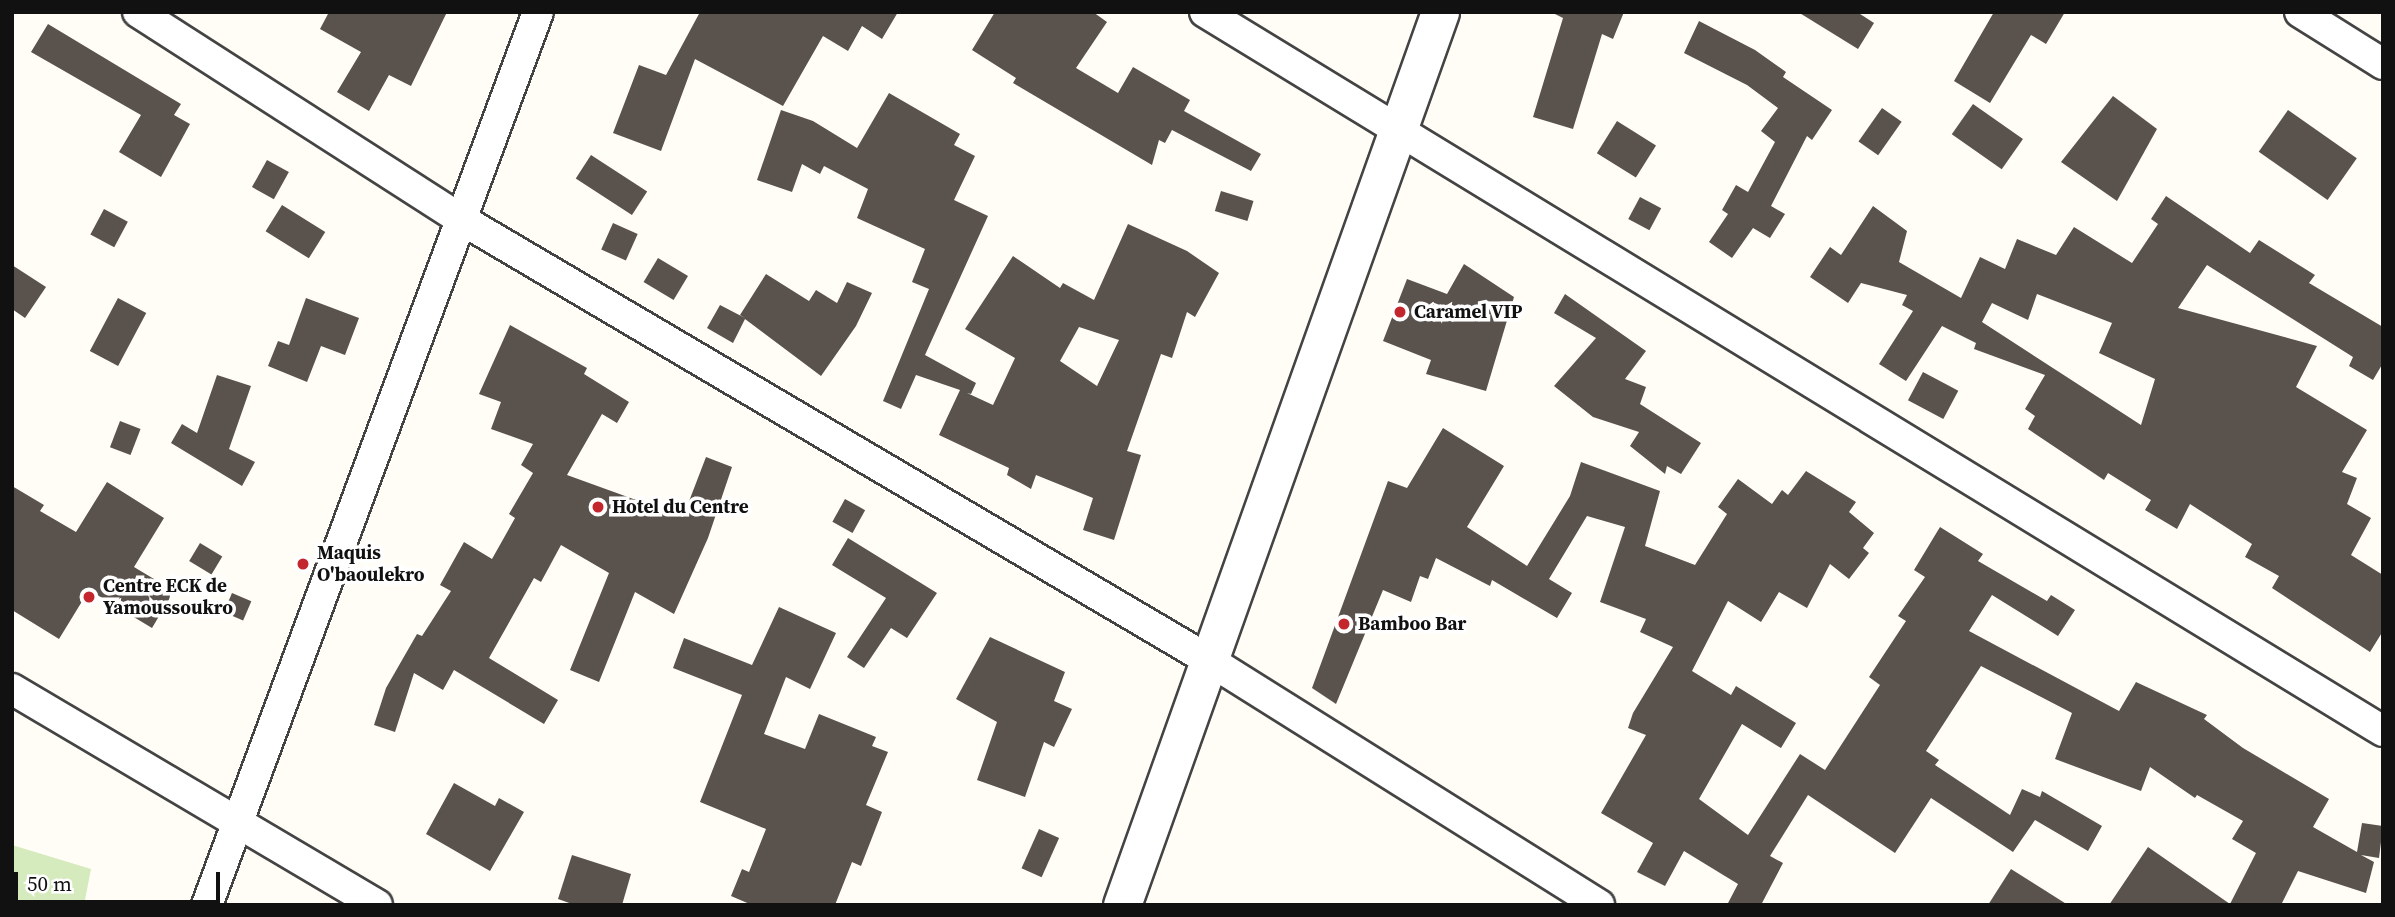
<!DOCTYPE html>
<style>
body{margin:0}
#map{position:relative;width:2395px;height:917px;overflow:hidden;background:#fffdf5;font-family:"Source Serif 4",serif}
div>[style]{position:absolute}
.green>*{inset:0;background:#d5ebbd}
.building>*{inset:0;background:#5a524d;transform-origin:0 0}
.roads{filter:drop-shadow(2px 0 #444) drop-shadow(-2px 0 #444) drop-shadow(0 2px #444) drop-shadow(0 -2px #444)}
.minor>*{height:30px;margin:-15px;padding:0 15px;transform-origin:15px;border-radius:15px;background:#fff}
.tertiary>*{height:37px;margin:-18.5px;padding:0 18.5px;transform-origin:18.5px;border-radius:18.5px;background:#fff}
.dots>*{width:19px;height:19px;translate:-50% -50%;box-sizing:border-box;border:4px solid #fff;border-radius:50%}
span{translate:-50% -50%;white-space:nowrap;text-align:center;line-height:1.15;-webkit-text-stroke:7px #fff;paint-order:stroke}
.poi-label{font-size:19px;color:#111;font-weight:700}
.left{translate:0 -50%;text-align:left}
.frame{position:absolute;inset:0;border:14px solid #111;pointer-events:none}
.scale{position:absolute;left:14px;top:872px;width:206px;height:32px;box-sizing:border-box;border:4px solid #111;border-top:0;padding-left:9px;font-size:21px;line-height:24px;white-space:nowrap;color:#111;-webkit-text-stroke:5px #fff;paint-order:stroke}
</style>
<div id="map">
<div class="green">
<i style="clip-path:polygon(12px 845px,91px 869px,84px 905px,12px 905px)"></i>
</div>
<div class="building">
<i style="clip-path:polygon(329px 12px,447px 12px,411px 86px,389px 75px,369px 111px,337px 92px,361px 52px,320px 29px)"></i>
<i style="clip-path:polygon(700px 12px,898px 12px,882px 39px,862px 26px,848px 51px,823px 36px,783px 106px,695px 59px,661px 151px,613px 133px,639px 65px,666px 75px)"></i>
<i style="clip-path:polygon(995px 12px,1093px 12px,1107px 22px,1076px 68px,1118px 93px,1133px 67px,1190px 100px,1184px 111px,1261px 154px,1251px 171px,1172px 130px,1165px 143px,1159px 140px,1152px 165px,1013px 83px,1016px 78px,972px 50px)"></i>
<i style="clip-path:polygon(1551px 12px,1624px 12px,1613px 39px,1602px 34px,1573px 129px,1533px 117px,1563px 18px)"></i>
<i style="clip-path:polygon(1798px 12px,1857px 12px,1874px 23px,1858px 49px)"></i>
<i style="clip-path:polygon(1994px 12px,2065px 12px,2046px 44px,2031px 35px,1990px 103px,1954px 81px)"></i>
<i style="clip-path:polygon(1699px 21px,1755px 50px,1786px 72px,1783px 77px,1832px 110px,1812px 140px,1807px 136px,1771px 206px,1785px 214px,1770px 238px,1753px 228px,1732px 258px,1709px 242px,1728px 214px,1722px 210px,1736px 185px,1748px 192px,1775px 142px,1761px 131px,1778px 108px,1747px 85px,1684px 53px)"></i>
<i style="clip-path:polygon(48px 24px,181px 104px,174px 115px,190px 124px,161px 177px,119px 152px,141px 115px,31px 52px)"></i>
<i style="clip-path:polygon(evenodd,889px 93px,960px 134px,954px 145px,975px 156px,954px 200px,988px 216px,925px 355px,976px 383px,971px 394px,967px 393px,993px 405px,1015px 358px,965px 329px,1013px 256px,1060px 288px,1063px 283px,1094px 300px,1128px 224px,1187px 251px,1219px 273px,1195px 317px,1187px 312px,1172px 358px,1161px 354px,1127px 451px,1141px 455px,1114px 540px,1083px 530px,1093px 498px,1036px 475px,1031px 489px,1007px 475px,1009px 468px,939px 435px,960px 390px,916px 375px,901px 409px,883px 401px,929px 289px,912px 282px,925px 249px,857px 218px,868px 189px,824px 166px,820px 174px,802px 164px,792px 192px,757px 180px,781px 110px,813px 121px,857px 148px,889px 93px,1079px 327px,1119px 340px,1097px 386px,1060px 361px,1079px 327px)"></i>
<i style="clip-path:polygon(2113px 96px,2157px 129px,2117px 201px,2061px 162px)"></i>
<i style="left:1973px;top:104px;width:61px;height:37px;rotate:35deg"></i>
<i style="left:1882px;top:108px;width:24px;height:41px;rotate:35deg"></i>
<i style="left:2288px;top:110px;width:84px;height:51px;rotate:35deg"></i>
<i style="left:1617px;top:121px;width:46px;height:38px;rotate:32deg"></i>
<i style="left:591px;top:155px;width:67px;height:28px;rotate:33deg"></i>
<i style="left:267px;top:160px;width:25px;height:31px;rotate:29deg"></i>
<i style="left:1221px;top:191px;width:34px;height:21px;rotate:17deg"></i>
<i style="clip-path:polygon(evenodd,2166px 196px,2250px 253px,2259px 240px,2315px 275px,2309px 283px,2383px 327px,2383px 363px,2373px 380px,2349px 366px,2353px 357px,2207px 265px,2178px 308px,2317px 346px,2296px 387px,2367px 430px,2342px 472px,2357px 478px,2347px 504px,2371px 518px,2351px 555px,2383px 575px,2383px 631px,2370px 652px,2272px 588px,2279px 576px,2245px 557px,2252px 544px,2190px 504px,2177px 529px,2145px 510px,2151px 500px,2108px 473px,2104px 480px,2028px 429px,2035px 416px,2025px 409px,2045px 375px,1974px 349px,1976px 343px,1942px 326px,1906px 381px,1879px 364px,1913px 311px,1902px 305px,1907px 295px,1861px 283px,1848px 303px,1810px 277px,1830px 247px,1841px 255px,1873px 206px,1907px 231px,1899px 262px,1961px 298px,1980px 257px,2005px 269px,2017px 239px,2056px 255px,2074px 227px,2132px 263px,2158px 224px,2151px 219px,2166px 196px,2037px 294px,2112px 323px,2099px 353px,2155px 379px,2141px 425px,1982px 322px,1992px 303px,2028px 320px,2037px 294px)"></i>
<i style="left:1640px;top:197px;width:24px;height:25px;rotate:28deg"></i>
<i style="left:282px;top:205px;width:51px;height:31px;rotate:32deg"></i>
<i style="left:104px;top:209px;width:27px;height:29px;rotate:28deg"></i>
<i style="left:613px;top:223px;width:27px;height:29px;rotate:24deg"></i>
<i style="left:658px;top:258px;width:35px;height:28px;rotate:31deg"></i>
<i style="clip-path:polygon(1464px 264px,1514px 297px,1486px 391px,1426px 374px,1431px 360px,1383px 341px,1407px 279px,1447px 294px)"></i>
<i style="clip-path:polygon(12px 265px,46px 287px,25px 318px,12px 309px)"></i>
<i style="clip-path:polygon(766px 274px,809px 301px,816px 290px,837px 303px,847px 282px,872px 293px,856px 326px,821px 376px,745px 319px,733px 343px,707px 328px,720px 305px,745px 318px,740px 315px)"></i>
<i style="clip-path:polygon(1565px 294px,1646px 351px,1625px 379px,1646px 387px,1640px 404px,1701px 443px,1681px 474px,1667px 466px,1665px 474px,1630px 446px,1639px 432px,1593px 417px,1554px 386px,1596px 338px,1554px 313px)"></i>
<i style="left:118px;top:298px;width:32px;height:60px;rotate:28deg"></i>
<i style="clip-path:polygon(306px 298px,359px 318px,345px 355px,321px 346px,307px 382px,268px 366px,278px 341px,289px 345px)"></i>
<i style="clip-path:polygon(510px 325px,587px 368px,584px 374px,629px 402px,617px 423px,602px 414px,567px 475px,683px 517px,706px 457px,732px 467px,708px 538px,674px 614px,635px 592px,599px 682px,570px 670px,609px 573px,561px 545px,541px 582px,534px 578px,489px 658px,558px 700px,544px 724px,454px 670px,443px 690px,414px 673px,395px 732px,374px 725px,386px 688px,417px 634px,422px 636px,451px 591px,440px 585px,464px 542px,492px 559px,515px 518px,509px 514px,533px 473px,521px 465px,533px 444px,491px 429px,501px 402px,479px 394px)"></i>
<i style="left:1923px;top:372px;width:40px;height:32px;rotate:28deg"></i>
<i style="clip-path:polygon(217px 375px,251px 386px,229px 449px,255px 462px,242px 486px,171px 443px,182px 424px,197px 433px)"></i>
<i style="left:120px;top:421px;width:22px;height:28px;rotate:21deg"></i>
<i style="clip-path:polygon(1443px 428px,1504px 466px,1467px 527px,1527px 566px,1570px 496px,1581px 462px,1660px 491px,1645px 546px,1695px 565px,1727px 514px,1718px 507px,1738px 479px,1772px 504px,1782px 490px,1788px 495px,1806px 471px,1856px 502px,1849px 512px,1874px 533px,1863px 548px,1869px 553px,1849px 579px,1830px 564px,1807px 608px,1779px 592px,1761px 622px,1728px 601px,1692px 671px,1731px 695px,1736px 686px,1796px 723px,1781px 748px,1742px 724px,1699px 799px,1748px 835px,1800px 754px,1825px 770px,1880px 685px,1869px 677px,1906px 621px,1898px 616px,1925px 577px,1914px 570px,1940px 527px,1983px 554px,1978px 561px,2047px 601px,2051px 595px,2075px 610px,2058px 636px,1992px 595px,1969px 631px,2119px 711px,2136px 682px,2207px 715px,2204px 719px,2243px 748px,2329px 799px,2313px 827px,2357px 852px,2362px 823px,2383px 826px,2379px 858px,2361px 855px,2374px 862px,2366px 893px,2298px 871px,2281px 905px,2109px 905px,2148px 847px,2230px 904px,2256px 853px,2232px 839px,2243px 821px,2197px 795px,2195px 798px,2150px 767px,2141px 791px,2055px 759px,2072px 713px,1981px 666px,1926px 751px,1939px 760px,1935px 765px,2010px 815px,2022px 789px,2040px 797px,2042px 791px,2102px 826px,2088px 851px,2035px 820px,2013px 852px,1931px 798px,1895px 853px,1808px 795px,1770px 856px,1783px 863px,1761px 905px,1727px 905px,1738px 884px,1684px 851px,1665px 886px,1637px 872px,1653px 843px,1601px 813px,1646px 735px,1628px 728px,1633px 713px,1673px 647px,1640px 632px,1646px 619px,1600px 602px,1625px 527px,1587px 516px,1549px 579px,1572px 593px,1557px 618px,1492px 580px,1490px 586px,1436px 558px,1428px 579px,1420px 576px,1411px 602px,1383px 590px,1336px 704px,1312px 688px,1388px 481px,1407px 488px)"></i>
<i style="clip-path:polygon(107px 482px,164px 518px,134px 567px,174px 591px,152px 628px,89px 590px,59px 639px,12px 610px,12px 486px,44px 505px,40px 511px,76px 532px)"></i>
<i style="left:845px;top:499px;width:23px;height:26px;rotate:29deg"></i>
<i style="clip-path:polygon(848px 538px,937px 593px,907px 638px,891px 628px,864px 668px,847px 657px,886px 598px,832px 565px)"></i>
<i style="left:200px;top:543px;width:26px;height:21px;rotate:31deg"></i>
<i style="left:232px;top:593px;width:21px;height:21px;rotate:23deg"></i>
<i style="clip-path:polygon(779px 607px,836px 633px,810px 689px,786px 677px,764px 734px,805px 749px,819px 714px,876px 737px,872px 746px,888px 752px,866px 805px,882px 812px,861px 866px,852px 862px,835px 905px,752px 905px,731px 896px,742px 869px,749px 872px,766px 829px,700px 802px,742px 695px,673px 668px,684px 638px,752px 665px)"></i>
<i style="clip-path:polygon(990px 637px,1065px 672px,1054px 701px,1072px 709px,1054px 747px,1044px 742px,1025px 797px,977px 780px,997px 722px,956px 699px)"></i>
<i style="clip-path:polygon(454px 783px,495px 806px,499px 798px,524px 812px,490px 871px,426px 834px)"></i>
<i style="left:1039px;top:829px;width:22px;height:43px;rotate:24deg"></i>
<i style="clip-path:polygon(572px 855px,631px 874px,622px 905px,575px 905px,558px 899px)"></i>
<i style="clip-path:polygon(2011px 869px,2068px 905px,1988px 905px)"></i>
</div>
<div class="roads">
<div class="minor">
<i style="left:138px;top:12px;width:381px;rotate:32.7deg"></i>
<i style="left:459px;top:218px;width:868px;rotate:30.52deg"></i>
<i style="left:1207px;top:659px;width:463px;rotate:32.1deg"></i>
<i style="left:1205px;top:12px;width:1380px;rotate:31.4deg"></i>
<i style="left:2300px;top:12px;width:98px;rotate:32.1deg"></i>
<i style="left:12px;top:689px;width:424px;rotate:30.6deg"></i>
<i style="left:207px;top:905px;width:952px;rotate:-69.66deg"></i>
</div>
<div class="tertiary">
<i style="left:1122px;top:905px;width:948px;rotate:-70.4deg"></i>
</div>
</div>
<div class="dots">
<i style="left:1400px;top:312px;background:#c4262e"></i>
<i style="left:598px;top:507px;background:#c4262e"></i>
<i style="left:303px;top:564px;background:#c4262e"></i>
<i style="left:89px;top:597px;background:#c4262e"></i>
<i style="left:1344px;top:624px;background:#c4262e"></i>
</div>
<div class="poi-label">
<span class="left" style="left:1414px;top:312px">Caramel VIP</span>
<span class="left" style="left:612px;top:507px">Hotel du Centre</span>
<span class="left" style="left:317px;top:564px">Maquis<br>O'baoulekro</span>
<span class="left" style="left:103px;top:597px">Centre ECK de<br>Yamoussoukro</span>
<span class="left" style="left:1358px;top:624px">Bamboo Bar</span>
</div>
<div class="frame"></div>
<div class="scale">50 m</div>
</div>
